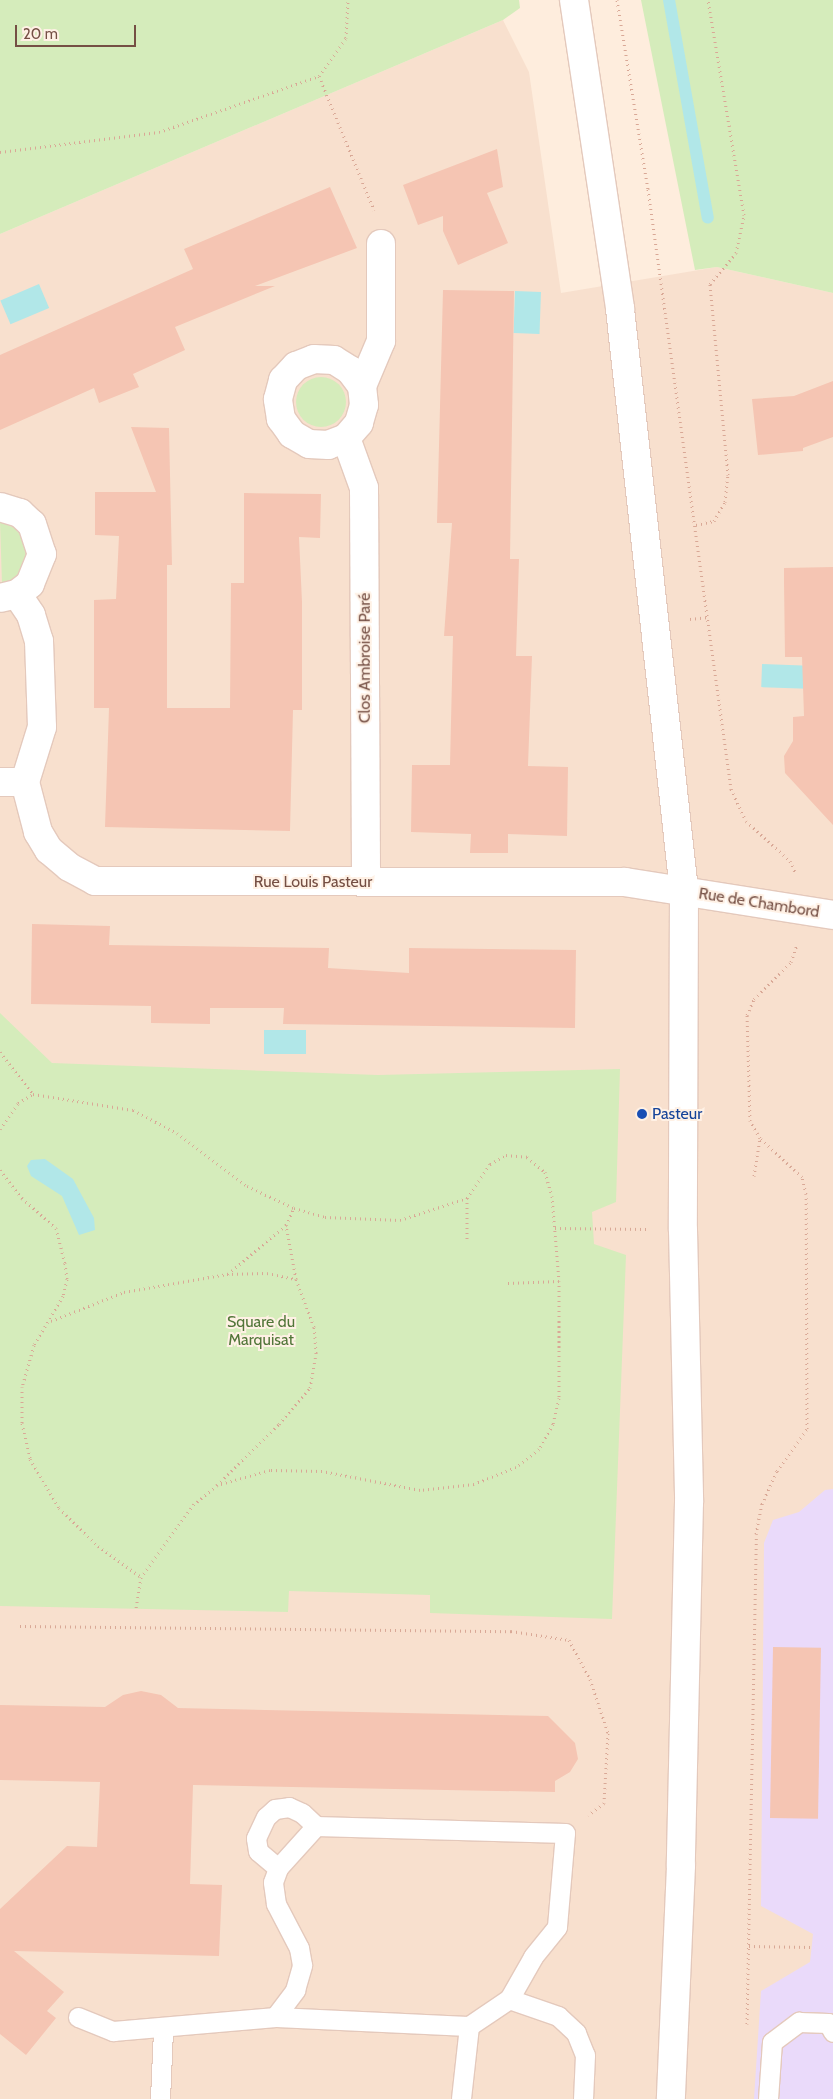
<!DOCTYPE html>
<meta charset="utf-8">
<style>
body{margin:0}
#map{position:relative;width:833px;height:2099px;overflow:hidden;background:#feeddd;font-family:Cabin,sans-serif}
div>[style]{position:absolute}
.residential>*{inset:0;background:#f8e0ce}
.education>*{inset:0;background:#eadafa}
.green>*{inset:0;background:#d5ecbb}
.round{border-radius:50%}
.water>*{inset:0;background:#b1e7e8;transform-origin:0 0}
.stream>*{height:12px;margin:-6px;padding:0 6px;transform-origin:6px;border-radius:6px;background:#b1e7e8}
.building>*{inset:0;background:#f5c5b3;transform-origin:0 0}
.path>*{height:3px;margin-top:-1.5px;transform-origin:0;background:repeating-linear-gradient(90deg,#d9a896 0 1px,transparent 0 5px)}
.roads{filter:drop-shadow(1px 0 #e4c9bc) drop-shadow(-1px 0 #e4c9bc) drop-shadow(0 1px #e4c9bc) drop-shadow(0 -1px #e4c9bc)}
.service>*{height:19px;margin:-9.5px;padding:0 9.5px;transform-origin:9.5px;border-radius:9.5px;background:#fff}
.minor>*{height:28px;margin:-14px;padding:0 14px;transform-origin:14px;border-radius:14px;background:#fff}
.secondary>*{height:28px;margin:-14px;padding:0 14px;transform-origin:14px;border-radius:14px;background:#fff}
.dots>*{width:14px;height:14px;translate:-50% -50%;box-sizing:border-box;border:2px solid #fff1e5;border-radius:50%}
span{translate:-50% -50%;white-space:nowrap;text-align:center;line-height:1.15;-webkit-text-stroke:4px #fff1e5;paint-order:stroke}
.street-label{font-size:16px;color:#754f44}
.transit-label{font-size:16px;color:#164399}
.left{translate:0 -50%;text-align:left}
.park-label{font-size:16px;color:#527639}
.scale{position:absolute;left:15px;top:25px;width:121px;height:22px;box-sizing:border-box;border:2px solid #754f44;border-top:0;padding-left:6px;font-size:15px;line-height:18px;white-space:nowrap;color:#754f44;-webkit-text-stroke:4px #fff1e5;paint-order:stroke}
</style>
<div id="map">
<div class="residential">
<i style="clip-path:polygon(503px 20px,529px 72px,561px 293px,717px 267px,833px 293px,833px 2099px,0 2099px,0 234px)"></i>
</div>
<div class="education">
<i style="clip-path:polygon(833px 1489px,833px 2099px,754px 2099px,761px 1991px,810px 1962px,813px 1934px,761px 1906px,764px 1543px,773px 1520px,799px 1512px,825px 1490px)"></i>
</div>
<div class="green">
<i style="clip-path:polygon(0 0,519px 0,520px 8px,503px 20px,0 234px)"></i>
<i style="clip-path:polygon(641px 0,833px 0,833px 293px,717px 267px,695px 270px)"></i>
<i class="round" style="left:296px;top:377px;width:50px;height:50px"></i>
<i style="clip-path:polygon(0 522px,15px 528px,24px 539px,27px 553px,24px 567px,15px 578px,2px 584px)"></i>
<i style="clip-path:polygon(0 1013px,52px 1063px,378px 1075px,620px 1069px,616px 1202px,592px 1212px,594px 1244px,626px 1255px,612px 1619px,430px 1613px,430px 1595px,289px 1591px,288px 1612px,0 1606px)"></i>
</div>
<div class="water">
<i style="left:39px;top:284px;width:26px;height:42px;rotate:67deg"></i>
<i style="left:515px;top:291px;width:26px;height:42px;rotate:2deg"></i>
<i style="left:816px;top:666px;width:23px;height:54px;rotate:92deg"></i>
<i style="left:264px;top:1030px;width:42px;height:24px"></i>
<i style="clip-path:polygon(45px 1159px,73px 1179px,94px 1218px,95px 1230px,79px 1235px,62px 1196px,31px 1176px,27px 1166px,31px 1160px)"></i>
</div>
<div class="stream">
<i style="left:669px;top:0;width:221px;rotate:79.9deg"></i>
</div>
<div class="building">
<i style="clip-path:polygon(497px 149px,503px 187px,487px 193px,508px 243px,458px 265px,443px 231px,443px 216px,418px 225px,403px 185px)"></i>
<i style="clip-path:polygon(330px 187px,357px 248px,255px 286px,275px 286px,175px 327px,185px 350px,133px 374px,139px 387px,99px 403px,94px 388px,0 430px,0 355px,193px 269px,184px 249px)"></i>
<i style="clip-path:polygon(443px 290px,514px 291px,510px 559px,519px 559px,516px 656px,532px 656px,528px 766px,568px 767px,567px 836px,508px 834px,508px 853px,470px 853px,471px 834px,411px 832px,412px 765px,450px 765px,453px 636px,444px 636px,452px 523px,437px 523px)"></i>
<i style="clip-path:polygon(833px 381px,833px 437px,803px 448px,803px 451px,758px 455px,752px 399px,794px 396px)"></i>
<i style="clip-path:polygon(131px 427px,169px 428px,172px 565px,167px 565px,167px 708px,230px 708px,231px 583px,244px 583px,244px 493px,321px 494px,320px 538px,299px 537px,302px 602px,302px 710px,293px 710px,290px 831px,105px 827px,109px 708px,94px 708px,94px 600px,116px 599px,119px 536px,95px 535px,95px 492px,156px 492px)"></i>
<i style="clip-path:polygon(833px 567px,833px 825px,785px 773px,784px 756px,793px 741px,793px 717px,804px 716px,802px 657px,785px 657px,784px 582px,784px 568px)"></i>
<i style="clip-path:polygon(32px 924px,110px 926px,109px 945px,329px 948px,328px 968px,409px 973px,409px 948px,576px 950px,575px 1028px,283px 1024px,284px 1008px,210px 1008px,210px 1024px,151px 1023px,151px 1006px,31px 1004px)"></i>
<i style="left:773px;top:1647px;width:48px;height:171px;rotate:1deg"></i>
<i style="clip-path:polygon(141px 1691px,161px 1695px,178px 1708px,548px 1716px,575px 1743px,578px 1759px,570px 1772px,555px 1781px,555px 1792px,193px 1785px,190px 1884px,222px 1885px,219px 1956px,14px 1951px,64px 1992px,47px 2011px,56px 2018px,26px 2055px,0 2034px,0 1909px,67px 1846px,97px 1847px,100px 1782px,0 1780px,0 1705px,105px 1707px,123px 1695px)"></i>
</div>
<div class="path">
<i style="left:617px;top:0;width:192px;rotate:80.7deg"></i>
<i style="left:648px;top:189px;width:606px;rotate:82.12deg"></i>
<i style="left:731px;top:789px;width:35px;rotate:65deg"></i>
<i style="left:746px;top:821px;width:59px;rotate:42.3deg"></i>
<i style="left:790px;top:861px;width:14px;rotate:65deg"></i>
<i style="left:319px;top:76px;width:145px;rotate:67.7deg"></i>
<i style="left:0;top:152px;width:160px;rotate:-7.2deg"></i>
<i style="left:159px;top:132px;width:170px;rotate:-19.3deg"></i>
<i style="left:319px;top:76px;width:47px;rotate:-54.6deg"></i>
<i style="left:346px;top:38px;width:38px;rotate:-87deg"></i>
<i style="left:696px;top:525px;width:18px;rotate:-13deg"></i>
<i style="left:714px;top:521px;width:22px;rotate:-60deg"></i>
<i style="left:725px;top:502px;width:27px;rotate:-84deg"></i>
<i style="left:728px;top:475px;width:192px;rotate:-95.4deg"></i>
<i style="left:710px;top:284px;width:40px;rotate:-50deg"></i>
<i style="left:736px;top:253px;width:39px;rotate:-78deg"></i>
<i style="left:744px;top:215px;width:218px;rotate:-99.5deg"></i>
<i style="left:690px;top:619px;width:19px;rotate:-6deg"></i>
<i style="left:0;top:1052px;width:53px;rotate:51.8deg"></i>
<i style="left:0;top:1129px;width:32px;rotate:-55deg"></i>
<i style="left:18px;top:1103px;width:17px;rotate:-31deg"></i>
<i style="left:33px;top:1094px;width:101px;rotate:9.1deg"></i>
<i style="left:133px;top:1110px;width:50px;rotate:27.6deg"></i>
<i style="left:177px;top:1133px;width:88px;rotate:37.1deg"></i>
<i style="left:247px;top:1186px;width:52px;rotate:25.1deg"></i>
<i style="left:294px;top:1208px;width:32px;rotate:16deg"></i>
<i style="left:325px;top:1217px;width:75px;rotate:2.3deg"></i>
<i style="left:400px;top:1220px;width:71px;rotate:-18.2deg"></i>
<i style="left:467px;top:1198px;width:41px;rotate:-55.9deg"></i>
<i style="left:490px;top:1164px;width:18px;rotate:-29deg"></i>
<i style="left:506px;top:1155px;width:21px;rotate:5deg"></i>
<i style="left:527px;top:1157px;width:23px;rotate:40deg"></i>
<i style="left:545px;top:1172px;width:25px;rotate:74deg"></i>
<i style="left:552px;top:1196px;width:85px;rotate:85.3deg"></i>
<i style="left:559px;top:1281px;width:117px;rotate:90deg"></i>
<i style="left:559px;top:1398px;width:27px;rotate:103deg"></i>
<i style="left:553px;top:1424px;width:29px;rotate:119deg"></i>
<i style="left:539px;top:1449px;width:29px;rotate:142deg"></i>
<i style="left:516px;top:1467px;width:45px;rotate:158deg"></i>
<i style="left:474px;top:1484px;width:54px;rotate:173.7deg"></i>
<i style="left:420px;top:1490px;width:100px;rotate:-169deg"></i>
<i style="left:322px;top:1471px;width:52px;rotate:-178.9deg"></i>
<i style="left:270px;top:1470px;width:55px;rotate:164.2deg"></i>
<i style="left:217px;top:1485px;width:30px;rotate:140deg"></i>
<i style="left:194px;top:1504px;width:90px;rotate:126deg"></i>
<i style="left:141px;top:1577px;width:32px;rotate:99deg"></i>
<i style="left:0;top:1170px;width:36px;rotate:52deg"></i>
<i style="left:22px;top:1198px;width:45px;rotate:41.4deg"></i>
<i style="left:56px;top:1228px;width:36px;rotate:76deg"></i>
<i style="left:65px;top:1263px;width:16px;rotate:83deg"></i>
<i style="left:67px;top:1279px;width:17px;rotate:103deg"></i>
<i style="left:63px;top:1296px;width:57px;rotate:120.6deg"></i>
<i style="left:34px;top:1345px;width:44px;rotate:105.9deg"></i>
<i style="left:22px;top:1387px;width:36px;rotate:90deg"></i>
<i style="left:22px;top:1423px;width:37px;rotate:77deg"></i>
<i style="left:30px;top:1459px;width:57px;rotate:59.4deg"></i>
<i style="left:59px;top:1508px;width:54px;rotate:44.3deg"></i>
<i style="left:98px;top:1546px;width:53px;rotate:35.8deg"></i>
<i style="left:754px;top:1176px;width:38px;rotate:-81deg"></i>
<i style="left:467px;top:1198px;width:42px;rotate:90deg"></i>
<i style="left:555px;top:1228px;width:92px;rotate:0.6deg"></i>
<i style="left:228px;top:1274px;width:76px;rotate:-40.2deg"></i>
<i style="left:508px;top:1283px;width:51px;rotate:-2.2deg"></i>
<i style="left:51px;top:1321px;width:79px;rotate:-21.7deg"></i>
<i style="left:124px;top:1292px;width:105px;rotate:-9.9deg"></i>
<i style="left:227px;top:1274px;width:40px;rotate:-1.4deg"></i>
<i style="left:267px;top:1273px;width:30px;rotate:12deg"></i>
<i style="left:217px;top:1485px;width:87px;rotate:-44.5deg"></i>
<i style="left:279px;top:1424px;width:48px;rotate:-49.3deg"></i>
<i style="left:310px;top:1388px;width:36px;rotate:-80deg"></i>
<i style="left:316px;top:1353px;width:26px;rotate:-94deg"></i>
<i style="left:314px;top:1327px;width:51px;rotate:-110.6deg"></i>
<i style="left:296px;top:1279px;width:55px;rotate:-100.5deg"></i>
<i style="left:286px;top:1225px;width:19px;rotate:-65deg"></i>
<i style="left:20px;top:1626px;width:491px;rotate:0.6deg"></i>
<i style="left:511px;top:1631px;width:59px;rotate:8.8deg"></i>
<i style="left:569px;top:1640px;width:44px;rotate:61.7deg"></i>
<i style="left:590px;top:1679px;width:57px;rotate:71.6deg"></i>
<i style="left:608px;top:1733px;width:70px;rotate:93.3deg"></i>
<i style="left:604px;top:1803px;width:20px;rotate:143deg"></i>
<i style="left:749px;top:1946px;width:63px;rotate:0.9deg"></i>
<i style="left:747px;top:2024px;width:490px;rotate:-88.9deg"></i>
<i style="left:756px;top:1534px;width:31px;rotate:-79deg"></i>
<i style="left:762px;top:1504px;width:36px;rotate:-66deg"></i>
<i style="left:777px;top:1471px;width:52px;rotate:-54.5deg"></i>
<i style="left:807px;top:1429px;width:235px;rotate:-90.2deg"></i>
<i style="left:806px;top:1194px;width:17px;rotate:-103deg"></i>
<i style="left:802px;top:1177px;width:57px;rotate:-137.1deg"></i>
<i style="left:760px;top:1138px;width:20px;rotate:-120deg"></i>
<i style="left:750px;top:1121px;width:106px;rotate:-91.6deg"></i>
<i style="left:747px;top:1015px;width:17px;rotate:-66deg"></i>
<i style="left:754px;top:999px;width:52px;rotate:-45deg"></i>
<i style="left:791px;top:962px;width:18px;rotate:-71deg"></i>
</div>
<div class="roads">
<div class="service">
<i style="left:278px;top:1868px;width:26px;rotate:-140deg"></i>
<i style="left:258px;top:1851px;width:13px;rotate:-99deg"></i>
<i style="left:256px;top:1838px;width:23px;rotate:-65deg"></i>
<i style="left:266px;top:1817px;width:12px;rotate:-42deg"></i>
<i style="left:275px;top:1809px;width:14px;rotate:-8deg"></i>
<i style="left:289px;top:1807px;width:14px;rotate:25deg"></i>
<i style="left:302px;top:1813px;width:19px;rotate:43deg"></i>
<i style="left:509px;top:1999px;width:52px;rotate:19.1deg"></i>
<i style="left:558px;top:2016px;width:25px;rotate:43deg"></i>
<i style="left:576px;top:2033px;width:24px;rotate:68deg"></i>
<i style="left:585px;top:2055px;width:44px;rotate:92.6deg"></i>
<i style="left:78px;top:2017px;width:38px;rotate:22deg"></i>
<i style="left:113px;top:2031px;width:163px;rotate:-4.9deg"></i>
<i style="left:275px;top:2017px;width:34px;rotate:-53deg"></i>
<i style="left:295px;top:1990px;width:26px;rotate:-74deg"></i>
<i style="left:302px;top:1965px;width:17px;rotate:-100deg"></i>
<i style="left:299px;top:1948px;width:50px;rotate:-117.6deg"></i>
<i style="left:276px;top:1904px;width:22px;rotate:-98deg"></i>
<i style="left:273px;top:1882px;width:15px;rotate:-70deg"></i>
<i style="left:278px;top:1868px;width:57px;rotate:-47.9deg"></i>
<i style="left:316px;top:1826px;width:249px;rotate:1.6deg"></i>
<i style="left:565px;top:1833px;width:94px;rotate:94.9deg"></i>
<i style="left:557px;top:1927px;width:38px;rotate:129deg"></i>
<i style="left:533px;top:1957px;width:48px;rotate:119.7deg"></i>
<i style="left:509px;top:1999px;width:48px;rotate:146deg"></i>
<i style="left:469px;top:2026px;width:73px;rotate:96.3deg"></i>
<i style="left:275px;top:2017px;width:194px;rotate:2.7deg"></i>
<i style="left:160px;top:2099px;width:70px;rotate:-87.5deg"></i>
<i style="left:768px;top:2099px;width:57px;rotate:-86deg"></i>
<i style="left:772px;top:2042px;width:34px;rotate:-37deg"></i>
<i style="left:799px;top:2022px;width:29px;rotate:2deg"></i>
<i style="left:828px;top:2023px;width:10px;rotate:61deg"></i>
</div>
<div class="minor">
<i style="left:362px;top:386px;width:49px;rotate:-67.1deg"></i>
<i style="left:381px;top:341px;width:97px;rotate:-90deg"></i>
<i style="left:346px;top:438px;width:19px;rotate:159deg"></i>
<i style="left:328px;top:445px;width:19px;rotate:-177deg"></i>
<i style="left:309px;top:444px;width:20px;rotate:-150deg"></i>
<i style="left:292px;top:434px;width:19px;rotate:-126deg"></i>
<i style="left:281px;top:419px;width:20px;rotate:-99deg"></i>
<i style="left:278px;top:399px;width:20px;rotate:-75deg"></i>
<i style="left:283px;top:380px;width:19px;rotate:-47deg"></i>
<i style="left:296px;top:366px;width:19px;rotate:-21deg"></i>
<i style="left:314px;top:359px;width:20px;rotate:3deg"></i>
<i style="left:334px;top:360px;width:19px;rotate:32deg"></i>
<i style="left:350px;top:370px;width:20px;rotate:53deg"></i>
<i style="left:362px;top:386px;width:19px;rotate:84deg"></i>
<i style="left:364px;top:405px;width:19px;rotate:106deg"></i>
<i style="left:359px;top:423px;width:20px;rotate:131deg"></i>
<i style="left:346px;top:438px;width:53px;rotate:70.2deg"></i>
<i style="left:364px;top:488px;width:394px;rotate:89.7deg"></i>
<i style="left:0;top:507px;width:21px;rotate:17deg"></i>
<i style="left:20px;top:513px;width:16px;rotate:43deg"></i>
<i style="left:32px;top:524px;width:32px;rotate:72deg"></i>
<i style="left:42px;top:554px;width:32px;rotate:112deg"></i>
<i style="left:30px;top:584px;width:16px;rotate:142deg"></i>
<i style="left:17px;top:594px;width:17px;rotate:167deg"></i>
<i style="left:17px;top:594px;width:25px;rotate:56deg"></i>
<i style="left:31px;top:615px;width:27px;rotate:73deg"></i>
<i style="left:39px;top:641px;width:86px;rotate:88deg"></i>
<i style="left:42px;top:727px;width:58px;rotate:107.2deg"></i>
<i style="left:0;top:782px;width:25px"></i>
<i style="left:25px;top:782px;width:52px;rotate:75.4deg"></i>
<i style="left:38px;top:832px;width:21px;rotate:59deg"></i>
<i style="left:49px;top:850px;width:26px;rotate:40deg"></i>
<i style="left:69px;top:867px;width:30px;rotate:28deg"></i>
<i style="left:95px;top:881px;width:530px;rotate:0.11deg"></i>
<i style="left:625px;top:882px;width:211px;rotate:9deg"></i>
</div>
<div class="secondary">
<i style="left:574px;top:0;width:312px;rotate:81.5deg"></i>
<i style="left:620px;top:309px;width:586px;rotate:83.72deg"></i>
<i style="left:684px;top:891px;width:339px;rotate:90.2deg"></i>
<i style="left:683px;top:1230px;width:272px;rotate:88.7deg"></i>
<i style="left:689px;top:1502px;width:364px;rotate:91.3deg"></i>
<i style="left:681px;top:1866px;width:233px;rotate:92.5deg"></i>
</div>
</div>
<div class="dots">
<i style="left:642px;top:1114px;background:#1a4fb4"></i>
</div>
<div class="street-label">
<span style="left:365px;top:658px;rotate:-90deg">Clos Ambroise Paré</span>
<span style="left:313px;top:882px">Rue Louis Pasteur</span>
<span style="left:759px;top:903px;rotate:9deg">Rue de Chambord</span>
</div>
<div class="transit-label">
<span class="left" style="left:652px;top:1114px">Pasteur</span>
</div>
<div class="park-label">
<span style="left:261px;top:1331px">Square du<br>Marquisat</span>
</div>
<div class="scale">20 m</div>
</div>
